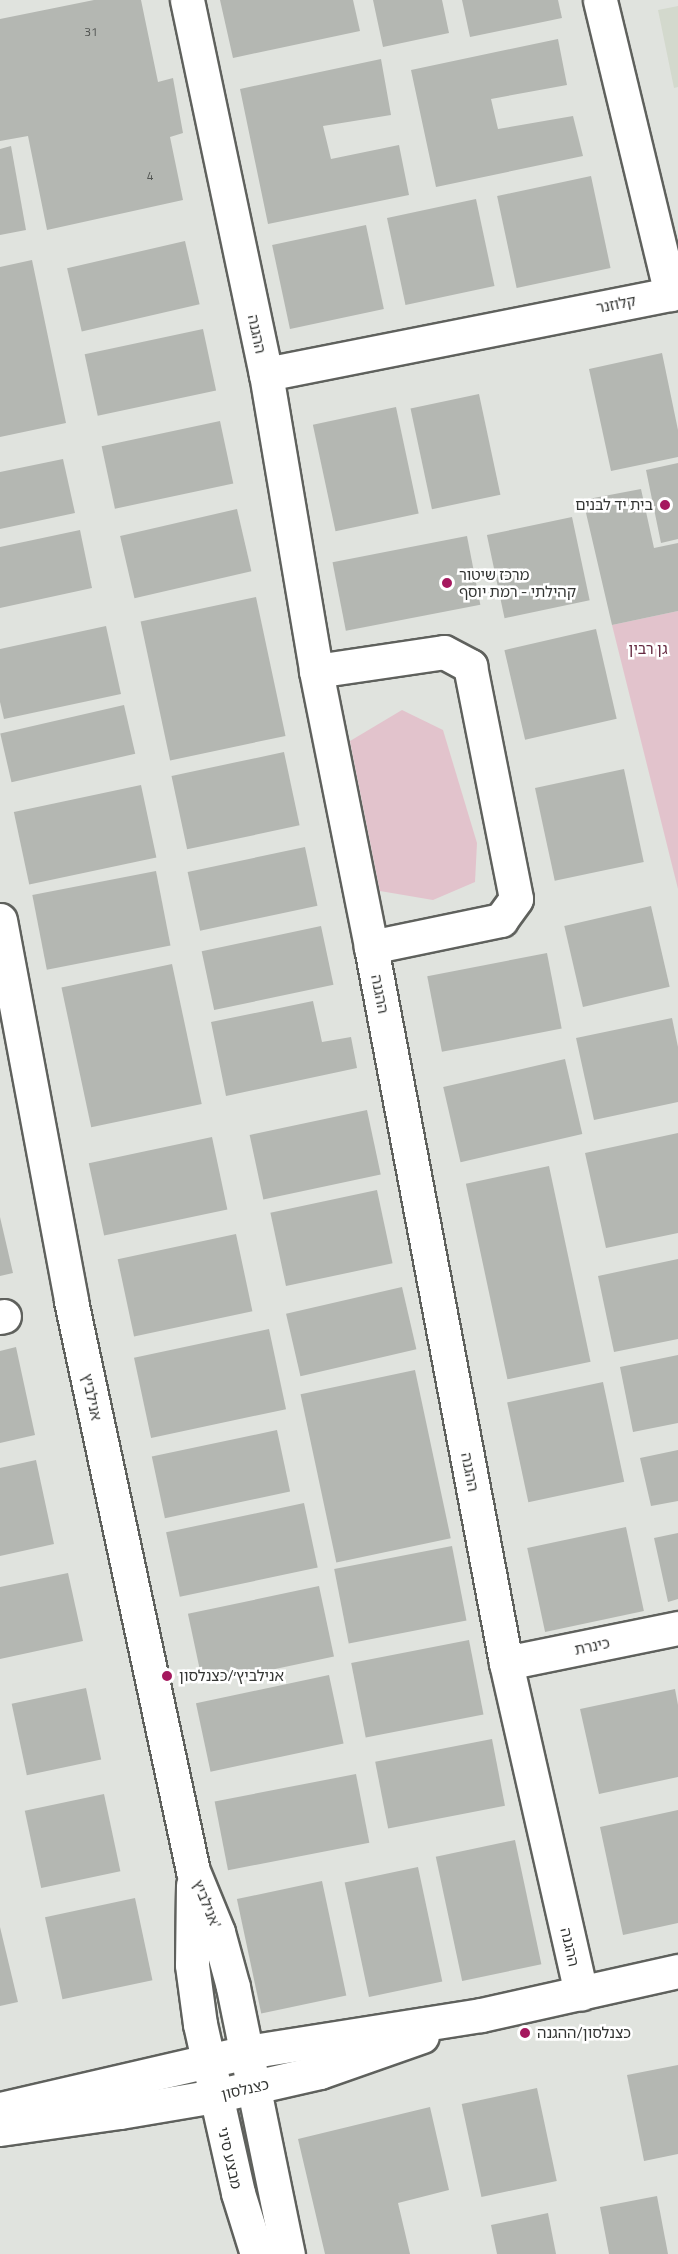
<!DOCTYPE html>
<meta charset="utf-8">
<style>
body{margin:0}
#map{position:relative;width:678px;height:2254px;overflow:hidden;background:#e0e3de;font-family:"Titillium Web","Noto Sans Hebrew",sans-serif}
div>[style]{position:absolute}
.built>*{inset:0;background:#d3d9cd}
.green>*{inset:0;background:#e2c3cc}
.building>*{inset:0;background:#b4b7b2;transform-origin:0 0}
.roads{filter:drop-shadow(2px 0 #5f615d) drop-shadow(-2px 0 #5f615d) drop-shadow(0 2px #5f615d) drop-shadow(0 -2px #5f615d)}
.minor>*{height:33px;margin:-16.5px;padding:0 16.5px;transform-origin:16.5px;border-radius:16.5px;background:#fff}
.dots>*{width:16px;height:16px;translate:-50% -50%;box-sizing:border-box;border:3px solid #fff;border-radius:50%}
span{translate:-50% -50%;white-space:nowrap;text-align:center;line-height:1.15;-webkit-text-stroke:5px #fff;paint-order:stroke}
.number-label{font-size:12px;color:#535653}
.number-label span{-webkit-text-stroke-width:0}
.street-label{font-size:15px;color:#333533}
.poi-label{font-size:15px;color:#333533}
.right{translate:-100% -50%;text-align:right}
.left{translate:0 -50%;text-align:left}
.park-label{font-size:15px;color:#652a41}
</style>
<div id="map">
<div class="built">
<i style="clip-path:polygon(678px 6px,678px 87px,674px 88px,658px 10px)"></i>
</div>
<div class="green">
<i style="clip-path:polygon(678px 611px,678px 889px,612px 625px)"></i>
<i style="clip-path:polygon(402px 710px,443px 730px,477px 843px,475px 882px,433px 900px,380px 891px,350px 741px)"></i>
</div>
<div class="building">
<i style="clip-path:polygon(94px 0,141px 0,158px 82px,173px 78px,183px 133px,170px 137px,183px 200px,47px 230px,28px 136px,0 141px,0 19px)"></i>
<i style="clip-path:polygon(220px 0,353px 0,360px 31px,233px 58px)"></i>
<i style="clip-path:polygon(373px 0,442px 0,449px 33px,383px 47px)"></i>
<i style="clip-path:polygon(462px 0,558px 0,562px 18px,470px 37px)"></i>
<i style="clip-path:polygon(558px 39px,567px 85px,491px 99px,498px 129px,573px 116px,583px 156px,436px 187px,411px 70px)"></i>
<i style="clip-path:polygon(381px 59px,391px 115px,323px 126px,331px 159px,399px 145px,409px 195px,268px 224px,240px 89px)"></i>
<i style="clip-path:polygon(11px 146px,26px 230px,0 235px,0 149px)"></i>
<i style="left:591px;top:176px;width:94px;height:96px;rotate:78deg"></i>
<i style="left:476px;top:199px;width:89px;height:91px;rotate:78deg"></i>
<i style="left:366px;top:225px;width:86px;height:96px;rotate:78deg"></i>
<i style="left:185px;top:241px;width:65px;height:121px;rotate:77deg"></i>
<i style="clip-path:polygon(32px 260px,66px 423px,0 437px,0 267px)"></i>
<i style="left:203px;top:329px;width:63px;height:121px;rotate:78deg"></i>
<i style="clip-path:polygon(662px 353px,678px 430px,678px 457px,611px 471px,589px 369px)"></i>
<i style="left:479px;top:394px;width:103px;height:70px;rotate:78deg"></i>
<i style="left:396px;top:407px;width:109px;height:85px;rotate:78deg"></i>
<i style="left:220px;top:421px;width:64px;height:121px;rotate:78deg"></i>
<i style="clip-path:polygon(63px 459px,75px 513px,0 529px,0 472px)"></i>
<i style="clip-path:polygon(678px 463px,678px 539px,661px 543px,646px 470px)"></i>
<i style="clip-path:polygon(641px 489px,654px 548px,678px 543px,678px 611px,612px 625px,583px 500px)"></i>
<i style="left:237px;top:509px;width:64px;height:120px;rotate:77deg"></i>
<i style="left:572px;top:517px;width:85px;height:87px;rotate:78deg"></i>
<i style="clip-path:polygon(80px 530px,92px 588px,0 608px,0 547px)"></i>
<i style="left:467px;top:536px;width:70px;height:137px;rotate:79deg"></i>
<i style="left:256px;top:597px;width:142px;height:118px;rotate:78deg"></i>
<i style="clip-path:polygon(106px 626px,121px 694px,4px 719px,0 702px,0 649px)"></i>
<i style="left:596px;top:629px;width:92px;height:94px;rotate:77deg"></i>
<i style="left:124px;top:705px;width:50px;height:127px;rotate:77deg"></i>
<i style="left:284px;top:752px;width:75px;height:115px;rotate:78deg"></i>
<i style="left:624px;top:769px;width:95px;height:91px;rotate:78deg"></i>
<i style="left:141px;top:785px;width:74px;height:130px;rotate:78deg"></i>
<i style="left:305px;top:847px;width:60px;height:120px;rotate:78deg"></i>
<i style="left:156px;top:871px;width:76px;height:126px;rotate:79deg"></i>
<i style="left:651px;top:906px;width:83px;height:89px;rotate:77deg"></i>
<i style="left:321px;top:926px;width:60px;height:122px;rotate:78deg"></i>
<i style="left:547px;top:953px;width:77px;height:122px;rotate:79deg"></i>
<i style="left:172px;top:964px;width:143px;height:113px;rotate:78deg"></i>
<i style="clip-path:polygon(313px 1001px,322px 1042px,351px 1037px,357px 1068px,226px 1096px,211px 1022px)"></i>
<i style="clip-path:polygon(672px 1018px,678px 1047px,678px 1102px,594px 1120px,576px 1038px)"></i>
<i style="left:565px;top:1059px;width:77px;height:125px;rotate:77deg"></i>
<i style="left:367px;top:1110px;width:66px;height:120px;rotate:78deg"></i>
<i style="clip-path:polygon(678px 1133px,678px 1233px,606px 1248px,585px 1153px)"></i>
<i style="left:212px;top:1137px;width:74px;height:126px;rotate:78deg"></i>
<i style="left:549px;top:1166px;width:200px;height:85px;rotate:78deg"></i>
<i style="left:377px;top:1190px;width:75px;height:109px;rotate:78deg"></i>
<i style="clip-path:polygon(0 1217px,13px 1273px,0 1276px)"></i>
<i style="left:236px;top:1234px;width:79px;height:121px;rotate:78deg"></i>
<i style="clip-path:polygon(678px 1259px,678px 1339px,614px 1352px,598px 1276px)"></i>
<i style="left:402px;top:1287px;width:64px;height:119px;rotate:77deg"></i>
<i style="left:269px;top:1329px;width:82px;height:138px;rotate:78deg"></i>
<i style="clip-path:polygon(16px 1347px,35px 1435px,0 1443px,0 1351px)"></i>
<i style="clip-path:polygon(678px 1355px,678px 1423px,633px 1432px,620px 1367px)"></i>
<i style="left:415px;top:1370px;width:172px;height:117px;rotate:78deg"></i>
<i style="left:603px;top:1382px;width:102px;height:98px;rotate:78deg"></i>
<i style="left:277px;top:1430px;width:63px;height:128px;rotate:78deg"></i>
<i style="clip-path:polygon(678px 1450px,678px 1501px,651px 1506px,640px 1458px)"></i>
<i style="clip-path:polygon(36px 1460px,54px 1544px,0 1556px,0 1468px)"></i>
<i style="left:304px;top:1503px;width:66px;height:141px;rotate:78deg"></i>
<i style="left:626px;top:1527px;width:86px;height:101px;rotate:78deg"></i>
<i style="clip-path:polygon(678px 1533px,678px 1599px,668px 1602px,654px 1538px)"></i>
<i style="left:452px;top:1546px;width:76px;height:120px;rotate:79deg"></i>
<i style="clip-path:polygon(68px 1573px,83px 1641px,0 1659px,0 1587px)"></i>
<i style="left:319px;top:1586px;width:72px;height:134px;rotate:78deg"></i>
<i style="left:469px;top:1640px;width:76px;height:120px;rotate:79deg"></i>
<i style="left:329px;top:1675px;width:70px;height:136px;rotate:78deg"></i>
<i style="left:86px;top:1688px;width:73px;height:76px;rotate:78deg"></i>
<i style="clip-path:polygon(675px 1689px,678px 1705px,678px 1777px,599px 1794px,580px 1709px)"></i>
<i style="left:492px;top:1739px;width:68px;height:119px;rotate:79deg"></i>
<i style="left:356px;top:1774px;width:70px;height:144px;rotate:79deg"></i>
<i style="left:104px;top:1794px;width:79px;height:81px;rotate:78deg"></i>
<i style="clip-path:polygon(678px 1810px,678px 1923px,623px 1935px,600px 1827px)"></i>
<i style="left:515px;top:1840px;width:127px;height:81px;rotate:78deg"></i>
<i style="left:418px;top:1867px;width:117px;height:75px;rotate:78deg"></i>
<i style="left:322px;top:1881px;width:117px;height:87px;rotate:78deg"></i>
<i style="left:135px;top:1898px;width:84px;height:92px;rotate:78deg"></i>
<i style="clip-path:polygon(0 1927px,18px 2002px,0 2006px)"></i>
<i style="clip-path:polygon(678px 2065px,678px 2154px,644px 2161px,627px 2075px)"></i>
<i style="left:537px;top:2088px;width:95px;height:77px;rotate:78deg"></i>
<i style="clip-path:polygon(430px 2107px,449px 2190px,398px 2203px,410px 2254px,325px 2254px,298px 2139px)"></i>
<i style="clip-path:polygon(657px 2196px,668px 2254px,609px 2254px,600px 2207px)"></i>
<i style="clip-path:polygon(548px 2213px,556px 2254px,497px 2254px,491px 2225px)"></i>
</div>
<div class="roads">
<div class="minor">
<i style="left:187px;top:0;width:382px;rotate:78.1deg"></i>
<i style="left:266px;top:374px;width:301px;rotate:80.4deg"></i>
<i style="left:316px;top:671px;width:281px;rotate:78.7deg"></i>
<i style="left:371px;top:947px;width:729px;rotate:79.32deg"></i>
<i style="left:506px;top:1663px;width:339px;rotate:77.2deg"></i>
<i style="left:266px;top:374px;width:413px;rotate:-11.2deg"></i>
<i style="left:671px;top:294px;width:302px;rotate:-103.6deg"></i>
<i style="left:316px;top:671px;width:129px;rotate:-8.4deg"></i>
<i style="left:444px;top:652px;width:30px;rotate:28deg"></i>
<i style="left:470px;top:666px;width:237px;rotate:78.8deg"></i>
<i style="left:516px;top:899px;width:26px;rotate:126deg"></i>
<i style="left:501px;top:920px;width:133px;rotate:168.3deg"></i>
<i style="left:0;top:920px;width:388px;rotate:79.4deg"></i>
<i style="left:71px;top:1301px;width:583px;rotate:77.92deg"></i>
<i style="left:193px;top:1871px;width:66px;rotate:67.7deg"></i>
<i style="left:218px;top:1932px;width:57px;rotate:74.7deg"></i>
<i style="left:233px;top:1987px;width:273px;rotate:78.4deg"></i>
<i style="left:0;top:1317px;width:4px;rotate:-14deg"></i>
<i style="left:506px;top:1663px;width:176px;rotate:-11.5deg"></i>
<i style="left:193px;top:1885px;width:80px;rotate:90.7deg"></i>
<i style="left:192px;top:1965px;width:60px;rotate:82.3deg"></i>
<i style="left:200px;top:2024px;width:173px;rotate:77.3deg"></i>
<i style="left:238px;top:2193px;width:64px;rotate:72.7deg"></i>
<i style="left:0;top:2109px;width:253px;rotate:-13deg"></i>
<i style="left:247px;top:2052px;width:237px;rotate:-9deg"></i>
<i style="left:481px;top:2015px;width:202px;rotate:-12.6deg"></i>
<i style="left:0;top:2129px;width:121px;rotate:-8.1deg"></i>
<i style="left:120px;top:2112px;width:96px;rotate:-9.6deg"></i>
<i style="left:215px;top:2096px;width:108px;rotate:-12.9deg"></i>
<i style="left:320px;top:2072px;width:108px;rotate:-19.4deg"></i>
</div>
</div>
<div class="dots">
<i style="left:665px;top:505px;background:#a5185e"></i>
<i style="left:447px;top:583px;background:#a5185e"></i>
<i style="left:167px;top:1676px;background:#a5185e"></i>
<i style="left:525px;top:2033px;background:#a5185e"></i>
</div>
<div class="number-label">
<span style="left:91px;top:32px">31</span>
<span style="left:150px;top:176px">4</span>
</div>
<div class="street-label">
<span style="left:616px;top:304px;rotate:-11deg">קלוזנר</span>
<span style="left:257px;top:334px;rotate:78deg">ההגנה</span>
<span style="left:380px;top:994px;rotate:79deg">ההגנה</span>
<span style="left:92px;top:1397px;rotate:78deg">אנילביץ</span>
<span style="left:470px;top:1472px;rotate:79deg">ההגנה</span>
<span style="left:592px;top:1646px;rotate:-12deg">כינרת</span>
<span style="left:207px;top:1904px;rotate:68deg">אנילביץ'</span>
<span style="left:570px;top:1947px;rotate:77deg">ההגנה</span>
<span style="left:245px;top:2089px;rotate:-13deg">כצנלסון</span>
<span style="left:230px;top:2158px;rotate:77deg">מבצע סיני</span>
</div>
<div class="poi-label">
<span class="right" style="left:653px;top:505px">בית יד לבנים</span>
<span class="left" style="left:459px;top:583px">מרכז שיטור<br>קהילתי - רמת יוסף</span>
<span class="left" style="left:179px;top:1676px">אנילביץ׳/כצנלסון</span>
<span class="left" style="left:537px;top:2033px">כצנלסון/ההגנה</span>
</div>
<div class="park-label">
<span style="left:648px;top:649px">גן רבין</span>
</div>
</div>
